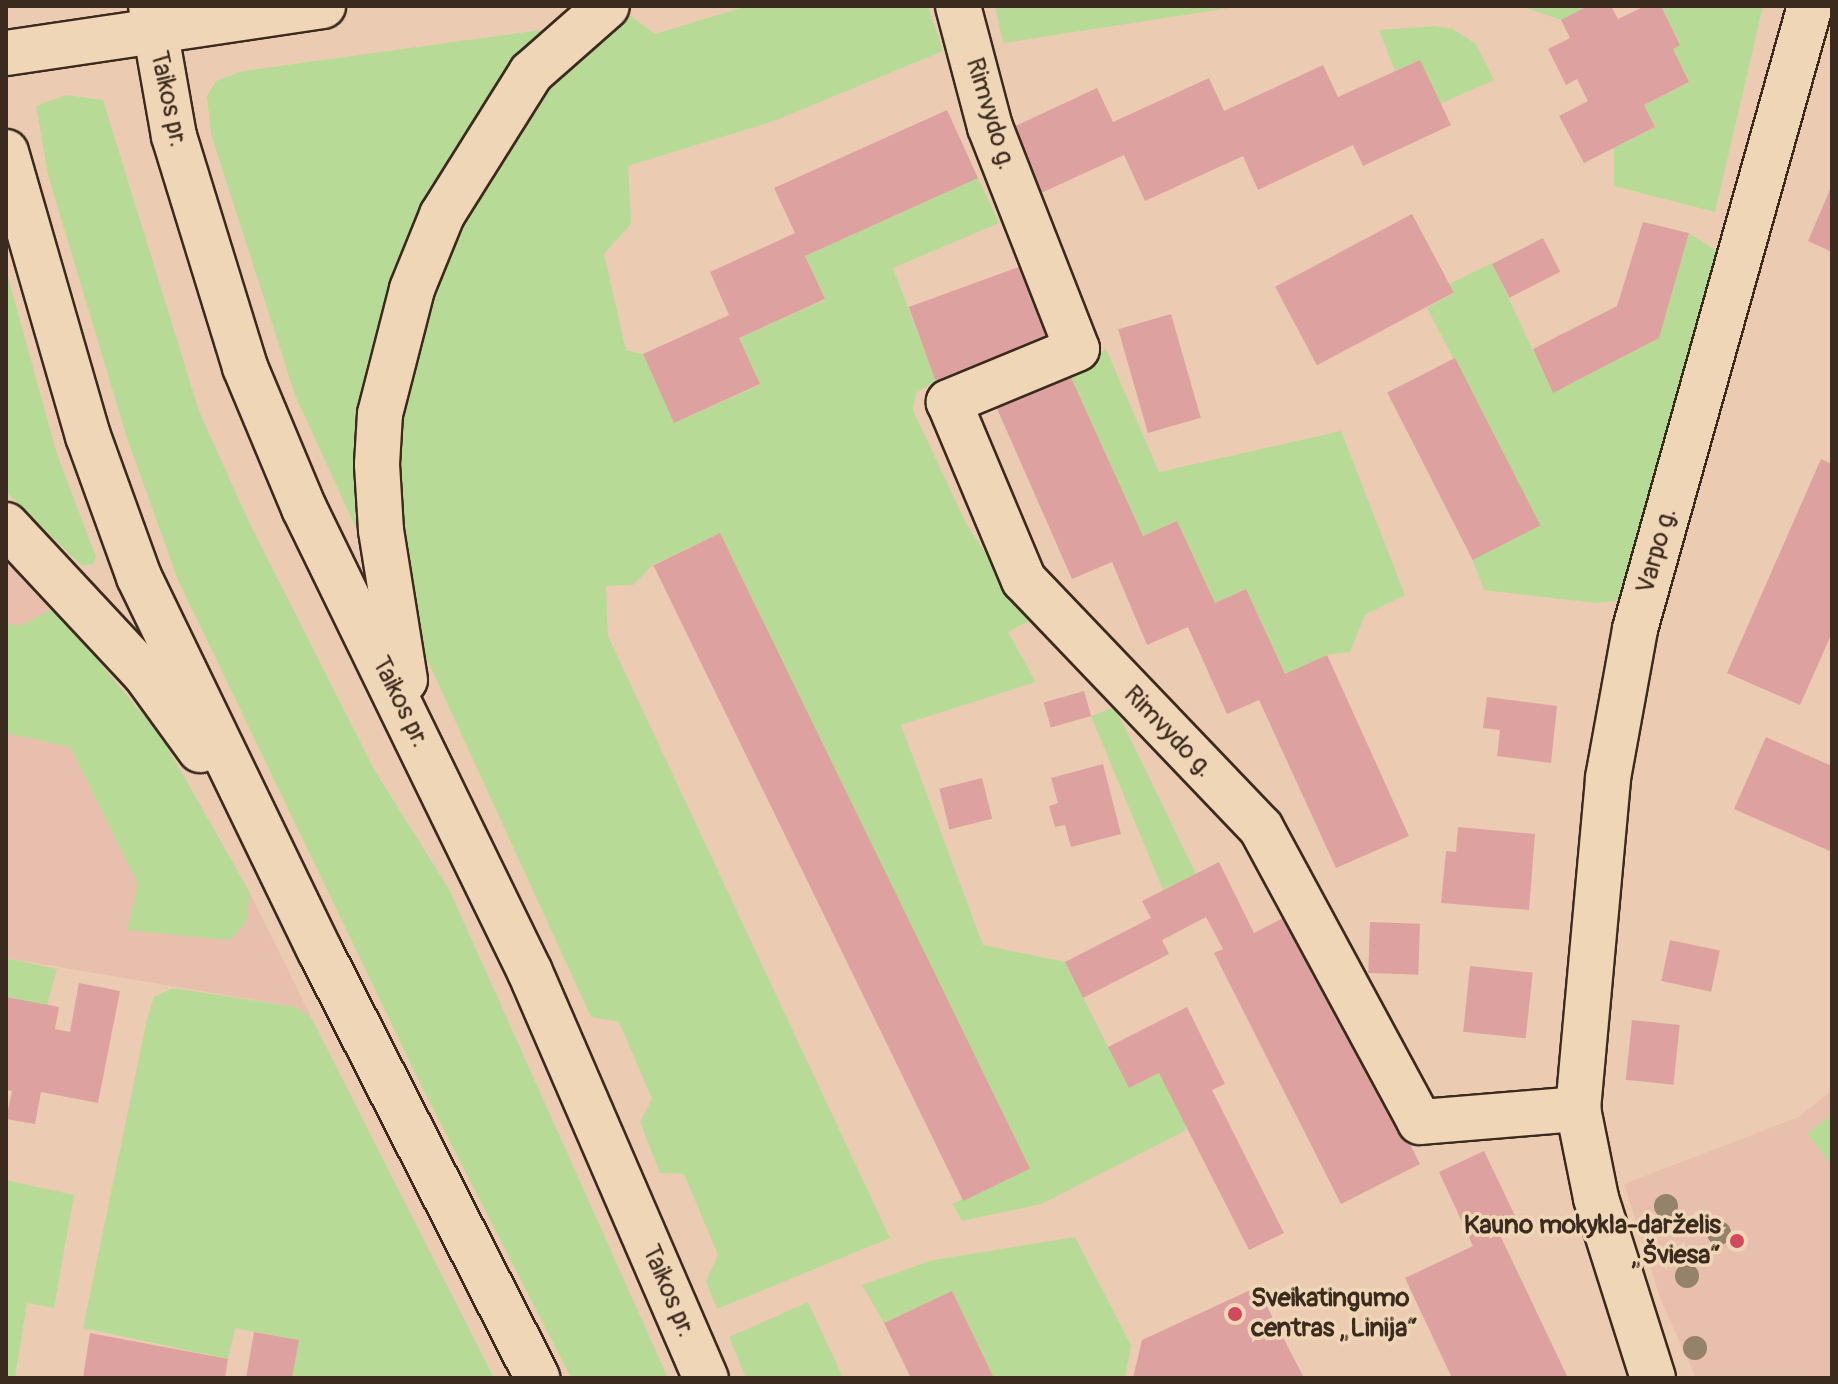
<!DOCTYPE html>
<meta charset="utf-8">
<style>
body{margin:0}
#map{position:relative;width:1838px;height:1384px;overflow:hidden;background:#ebccb2;font-family:Pangolin,sans-serif}
div>[style]{position:absolute}
.built>*{inset:0;background:#e7bfac}
.green>*{inset:0;background:#b7db96}
.building>*{inset:0;background:#dda29f;transform-origin:0 0}
.roads{filter:drop-shadow(2px 0 #3b2a1e) drop-shadow(-2px 0 #3b2a1e) drop-shadow(0 2px #3b2a1e) drop-shadow(0 -2px #3b2a1e)}
.minor>*{height:44px;margin:-22px;padding:0 22px;transform-origin:22px;border-radius:22px;background:#efd6b7}
.major>*{height:44px;margin:-22px;padding:0 22px;transform-origin:22px;border-radius:22px;background:#efd6b7}
.trees>*{width:24px;height:24px;margin:-12px;border-radius:50%;background:#95826a}
.dots>*{width:22px;height:22px;translate:-50% -50%;box-sizing:border-box;border:4px solid #efd6b7;border-radius:50%}
span{translate:-50% -50%;white-space:nowrap;text-align:center;line-height:1.15;-webkit-text-stroke:7px #efd6b7;paint-order:stroke}
.street-label{font-size:26px;color:#3b2a1e}
.poi-label{font-size:26px;color:#3b2a1e;font-weight:700}
.right{translate:-100% -50%;text-align:right}
.left{translate:0 -50%;text-align:left}
.frame{position:absolute;inset:0;border:8px solid #3b2a1e;pointer-events:none}
</style>
<div id="map">
<div class="built">
<i style="clip-path:polygon(6px 559px,161px 736px,250px 893px,312px 1019px,296px 1007px,6px 958px)"></i>
<i style="clip-path:polygon(1832px 1090px,1832px 1378px,1696px 1378px,1660px 1298px,1624px 1184px,1799px 1117px)"></i>
</div>
<div class="green">
<i style="clip-path:polygon(747px 6px,928px 6px,943px 51px,774px 121px,628px 166px,631px 224px,604px 254px,626px 350px,643px 354px,674px 423px,760px 385px,739px 338px,825px 300px,805px 256px,978px 178px,999px 223px,893px 268px,936px 381px,916px 393px,913px 410px,966px 523px,1029px 621px,1008px 632px,1036px 682px,901px 725px,983px 945px,1065px 962px,1129px 1088px,1159px 1073px,1186px 1125px,1185px 1131px,1041px 1204px,962px 1221px,952px 1204px,1028px 1168px,720px 533px,653px 565px,633px 585px,606px 586px,608px 636px,890px 1238px,717px 1309px,706px 1281px,718px 1255px,684px 1174px,660px 1173px,640px 1122px,652px 1099px,619px 1022px,591px 1017px,426px 657px,406px 591px,390px 455px,404px 348px,483px 163px,583px 40px,628px 14px,655px 34px)"></i>
<i style="clip-path:polygon(995px 6px,1243px 6px,1003px 43px)"></i>
<i style="clip-path:polygon(1520px 6px,1588px 6px,1561px 20px)"></i>
<i style="clip-path:polygon(1661px 6px,1763px 6px,1715px 212px,1614px 186px,1614px 148px,1655px 127px,1644px 105px,1689px 82px,1673px 49px,1680px 44px)"></i>
<i style="clip-path:polygon(1434px 26px,1453px 29px,1476px 44px,1494px 80px,1440px 104px,1420px 60px,1395px 71px,1379px 30px)"></i>
<i style="clip-path:polygon(563px 27px,428px 199px,390px 285px,367px 364px,355px 453px,360px 537px,295px 395px,211px 134px,207px 96px,216px 81px,243px 71px)"></i>
<i style="clip-path:polygon(66px 95px,103px 100px,199px 411px,249px 522px,375px 771px,449px 889px,668px 1378px,571px 1378px,420px 1083px,178px 580px,127px 438px,48px 175px,36px 106px)"></i>
<i style="clip-path:polygon(1689px 233px,1726px 257px,1624px 600px,1596px 603px,1484px 590px,1472px 559px,1539px 525px,1427px 308px,1454px 293px,1449px 284px,1492px 263px,1553px 393px,1659px 338px)"></i>
<i style="clip-path:polygon(6px 270px,57px 454px,96px 557px,93px 564px,82px 566px,6px 492px)"></i>
<i style="clip-path:polygon(1106px 349px,1159px 472px,1341px 431px,1405px 595px,1365px 615px,1350px 652px,1327px 655px,1285px 674px,1246px 589px,1215px 603px,1177px 521px,1143px 536px,1068px 371px)"></i>
<i style="clip-path:polygon(54px 608px,161px 736px,250px 893px,246px 922px,230px 940px,127px 930px,138px 884px,70px 747px,6px 733px,6px 623px,20px 626px)"></i>
<i style="clip-path:polygon(1115px 707px,1196px 874px,1163px 890px,1091px 716px)"></i>
<i style="clip-path:polygon(6px 958px,57px 969px,47px 1005px,6px 997px)"></i>
<i style="clip-path:polygon(173px 988px,296px 1007px,312px 1019px,494px 1378px,292px 1378px,299px 1340px,235px 1328px,228px 1359px,83px 1328px,147px 1019px,154px 997px)"></i>
<i style="clip-path:polygon(1832px 1114px,1832px 1165px,1807px 1134px)"></i>
<i style="clip-path:polygon(6px 1180px,74px 1195px,54px 1308px,27px 1303px,15px 1378px,6px 1378px)"></i>
<i style="clip-path:polygon(1075px 1237px,1131px 1345px,1125px 1378px,994px 1378px,952px 1291px,884px 1323px,862px 1285px,933px 1260px)"></i>
<i style="clip-path:polygon(808px 1302px,843px 1378px,746px 1378px,729px 1337px)"></i>
</div>
<div class="building">
<i style="clip-path:polygon(1588px 6px,1611px 6px,1618px 19px,1645px 6px,1661px 6px,1680px 45px,1673px 49px,1689px 82px,1644px 105px,1655px 127px,1584px 163px,1559px 116px,1588px 101px,1577px 79px,1566px 85px,1548px 49px,1570px 38px,1561px 20px)"></i>
<i style="clip-path:polygon(1420px 60px,1451px 125px,1363px 166px,1353px 145px,1258px 190px,1243px 156px,1145px 201px,1124px 155px,1041px 193px,1011px 128px,1097px 88px,1113px 122px,1209px 78px,1224px 111px,1323px 65px,1338px 97px)"></i>
<i style="clip-path:polygon(947px 110px,978px 178px,805px 256px,825px 299px,739px 338px,760px 384px,674px 423px,643px 354px,729px 315px,710px 272px,795px 233px,774px 188px)"></i>
<i style="clip-path:polygon(1832px 185px,1832px 252px,1808px 241px)"></i>
<i style="left:1412px;top:214px;width:89px;height:155px;rotate:62deg"></i>
<i style="clip-path:polygon(1643px 222px,1689px 233px,1659px 338px,1553px 393px,1533px 349px,1617px 306px)"></i>
<i style="left:1543px;top:238px;width:38px;height:57px;rotate:63deg"></i>
<i style="left:1030px;top:263px;width:78px;height:129px;rotate:70deg"></i>
<i style="left:1171px;top:314px;width:108px;height:55px;rotate:74deg"></i>
<i style="left:1455px;top:358px;width:188px;height:76px;rotate:63deg"></i>
<i style="clip-path:polygon(1068px 371px,1143px 536px,1177px 521px,1215px 603px,1246px 589px,1285px 674px,1327px 655px,1409px 836px,1336px 868px,1259px 700px,1227px 714px,1188px 627px,1147px 645px,1112px 562px,1072px 579px,995px 404px)"></i>
<i style="clip-path:polygon(1821px 459px,1832px 464px,1832px 633px,1800px 705px,1727px 673px)"></i>
<i style="left:720px;top:533px;width:707px;height:74px;rotate:64deg"></i>
<i style="left:1084px;top:691px;width:26px;height:42px;rotate:74deg"></i>
<i style="clip-path:polygon(1487px 697px,1557px 706px,1551px 763px,1497px 756px,1500px 730px,1483px 728px)"></i>
<i style="clip-path:polygon(1766px 737px,1832px 766px,1832px 852px,1734px 809px)"></i>
<i style="clip-path:polygon(1103px 764px,1121px 834px,1071px 847px,1065px 825px,1055px 827px,1049px 806px,1058px 803px,1051px 778px)"></i>
<i style="left:982px;top:778px;width:42px;height:44px;rotate:76deg"></i>
<i style="clip-path:polygon(1458px 827px,1535px 834px,1529px 910px,1441px 903px,1446px 851px,1456px 852px)"></i>
<i style="clip-path:polygon(1219px 862px,1254px 933px,1293px 913px,1420px 1164px,1341px 1204px,1214px 953px,1223px 949px,1206px 917px,1162px 940px,1169px 954px,1083px 998px,1065px 962px,1151px 918px,1142px 901px)"></i>
<i style="left:1370px;top:922px;width:50px;height:51px;rotate:2deg"></i>
<i style="left:1670px;top:940px;width:51px;height:42px;rotate:12deg"></i>
<i style="left:1470px;top:966px;width:63px;height:66px;rotate:6deg"></i>
<i style="clip-path:polygon(79px 983px,120px 991px,98px 1103px,41px 1092px,35px 1124px,6px 1119px,12px 1091px,6px 1090px,6px 997px,59px 1007px,55px 1029px,70px 1032px)"></i>
<i style="clip-path:polygon(1187px 1007px,1225px 1084px,1212px 1090px,1284px 1233px,1249px 1250px,1159px 1073px,1129px 1088px,1108px 1047px)"></i>
<i style="left:1632px;top:1020px;width:48px;height:60px;rotate:6deg"></i>
<i style="clip-path:polygon(1484px 1151px,1519px 1224px,1499px 1233px,1568px 1378px,1452px 1378px,1405px 1278px,1473px 1246px,1439px 1172px)"></i>
<i style="clip-path:polygon(1257px 1287px,1304px 1378px,1133px 1378px,1142px 1340px)"></i>
<i style="clip-path:polygon(952px 1291px,994px 1378px,911px 1378px,884px 1323px)"></i>
<i style="clip-path:polygon(254px 1332px,299px 1340px,292px 1378px,246px 1378px)"></i>
<i style="clip-path:polygon(90px 1333px,228px 1359px,225px 1378px,83px 1378px)"></i>
</div>
<div class="roads">
<div class="minor">
<i style="left:958px;top:6px;width:125px;rotate:75.2deg"></i>
<i style="left:990px;top:127px;width:238px;rotate:68.6deg"></i>
<i style="left:1077px;top:349px;width:139px;rotate:157.5deg"></i>
<i style="left:949px;top:402px;width:193px;rotate:67.2deg"></i>
<i style="left:1024px;top:580px;width:343px;rotate:46.3deg"></i>
<i style="left:1261px;top:828px;width:334px;rotate:61.6deg"></i>
<i style="left:1420px;top:1122px;width:159px;rotate:-4.7deg"></i>
<i style="left:155px;top:31px;width:170px;rotate:-8.5deg"></i>
<i style="left:1653px;top:1378px;width:189px;rotate:-107.6deg"></i>
<i style="left:1596px;top:1198px;width:91px;rotate:-101.4deg"></i>
<i style="left:1578px;top:1109px;width:332px;rotate:-84.8deg"></i>
<i style="left:1608px;top:778px;width:151px;rotate:-79.7deg"></i>
<i style="left:1635px;top:629px;width:647px;rotate:-74.31deg"></i>
</div>
<div class="major">
<i style="left:151px;top:6px;width:132px;rotate:80deg"></i>
<i style="left:174px;top:136px;width:242px;rotate:72.9deg"></i>
<i style="left:245px;top:367px;width:153px;rotate:67.3deg"></i>
<i style="left:304px;top:508px;width:516px;rotate:64.03deg"></i>
<i style="left:530px;top:972px;width:443px;rotate:66.6deg"></i>
<i style="left:6px;top:53px;width:151px;rotate:-8.4deg"></i>
<i style="left:6px;top:152px;width:296px;rotate:73.9deg"></i>
<i style="left:88px;top:436px;width:150px;rotate:70.1deg"></i>
<i style="left:139px;top:577px;width:415px;rotate:64.2deg"></i>
<i style="left:320px;top:951px;width:479px;rotate:63deg"></i>
<i style="left:6px;top:525px;width:204px;rotate:47deg"></i>
<i style="left:145px;top:674px;width:94px;rotate:54.1deg"></i>
<i style="left:405px;top:680px;width:152px;rotate:-99.1deg"></i>
<i style="left:381px;top:530px;width:66px;rotate:-93.5deg"></i>
<i style="left:377px;top:464px;width:50px;rotate:-86.6deg"></i>
<i style="left:380px;top:414px;width:129px;rotate:-75.6deg"></i>
<i style="left:412px;top:289px;width:80px;rotate:-67.9deg"></i>
<i style="left:442px;top:215px;width:168px;rotate:-57.9deg"></i>
<i style="left:531px;top:73px;width:101px;rotate:-41.4deg"></i>
</div>
</div>
<div class="trees">
<i style="left:1666px;top:1206px"></i>
<i style="left:1719px;top:1233px"></i>
<i style="left:1687px;top:1276px"></i>
<i style="left:1695px;top:1348px"></i>
</div>
<div class="dots">
<i style="left:1737px;top:1241px;background:#d1495b"></i>
<i style="left:1235px;top:1314px;background:#d1495b"></i>
</div>
<div class="street-label">
<span style="left:168px;top:99px;rotate:78deg">Taikos pr.</span>
<span style="left:990px;top:114px;rotate:73deg">Rimvydo g.</span>
<span style="left:1657px;top:551px;rotate:-74deg">Varpo g.</span>
<span style="left:400px;top:702px;rotate:64deg">Taikos pr.</span>
<span style="left:1168px;top:732px;rotate:46deg">Rimvydo g.</span>
<span style="left:668px;top:1291px;rotate:67deg">Taikos pr.</span>
</div>
<div class="poi-label">
<span class="right" style="left:1721px;top:1241px">Kauno mokykla-darželis<br>„Šviesa“</span>
<span class="left" style="left:1251px;top:1314px">Sveikatingumo<br>centras „Linija“</span>
</div>
<div class="frame"></div>
</div>
